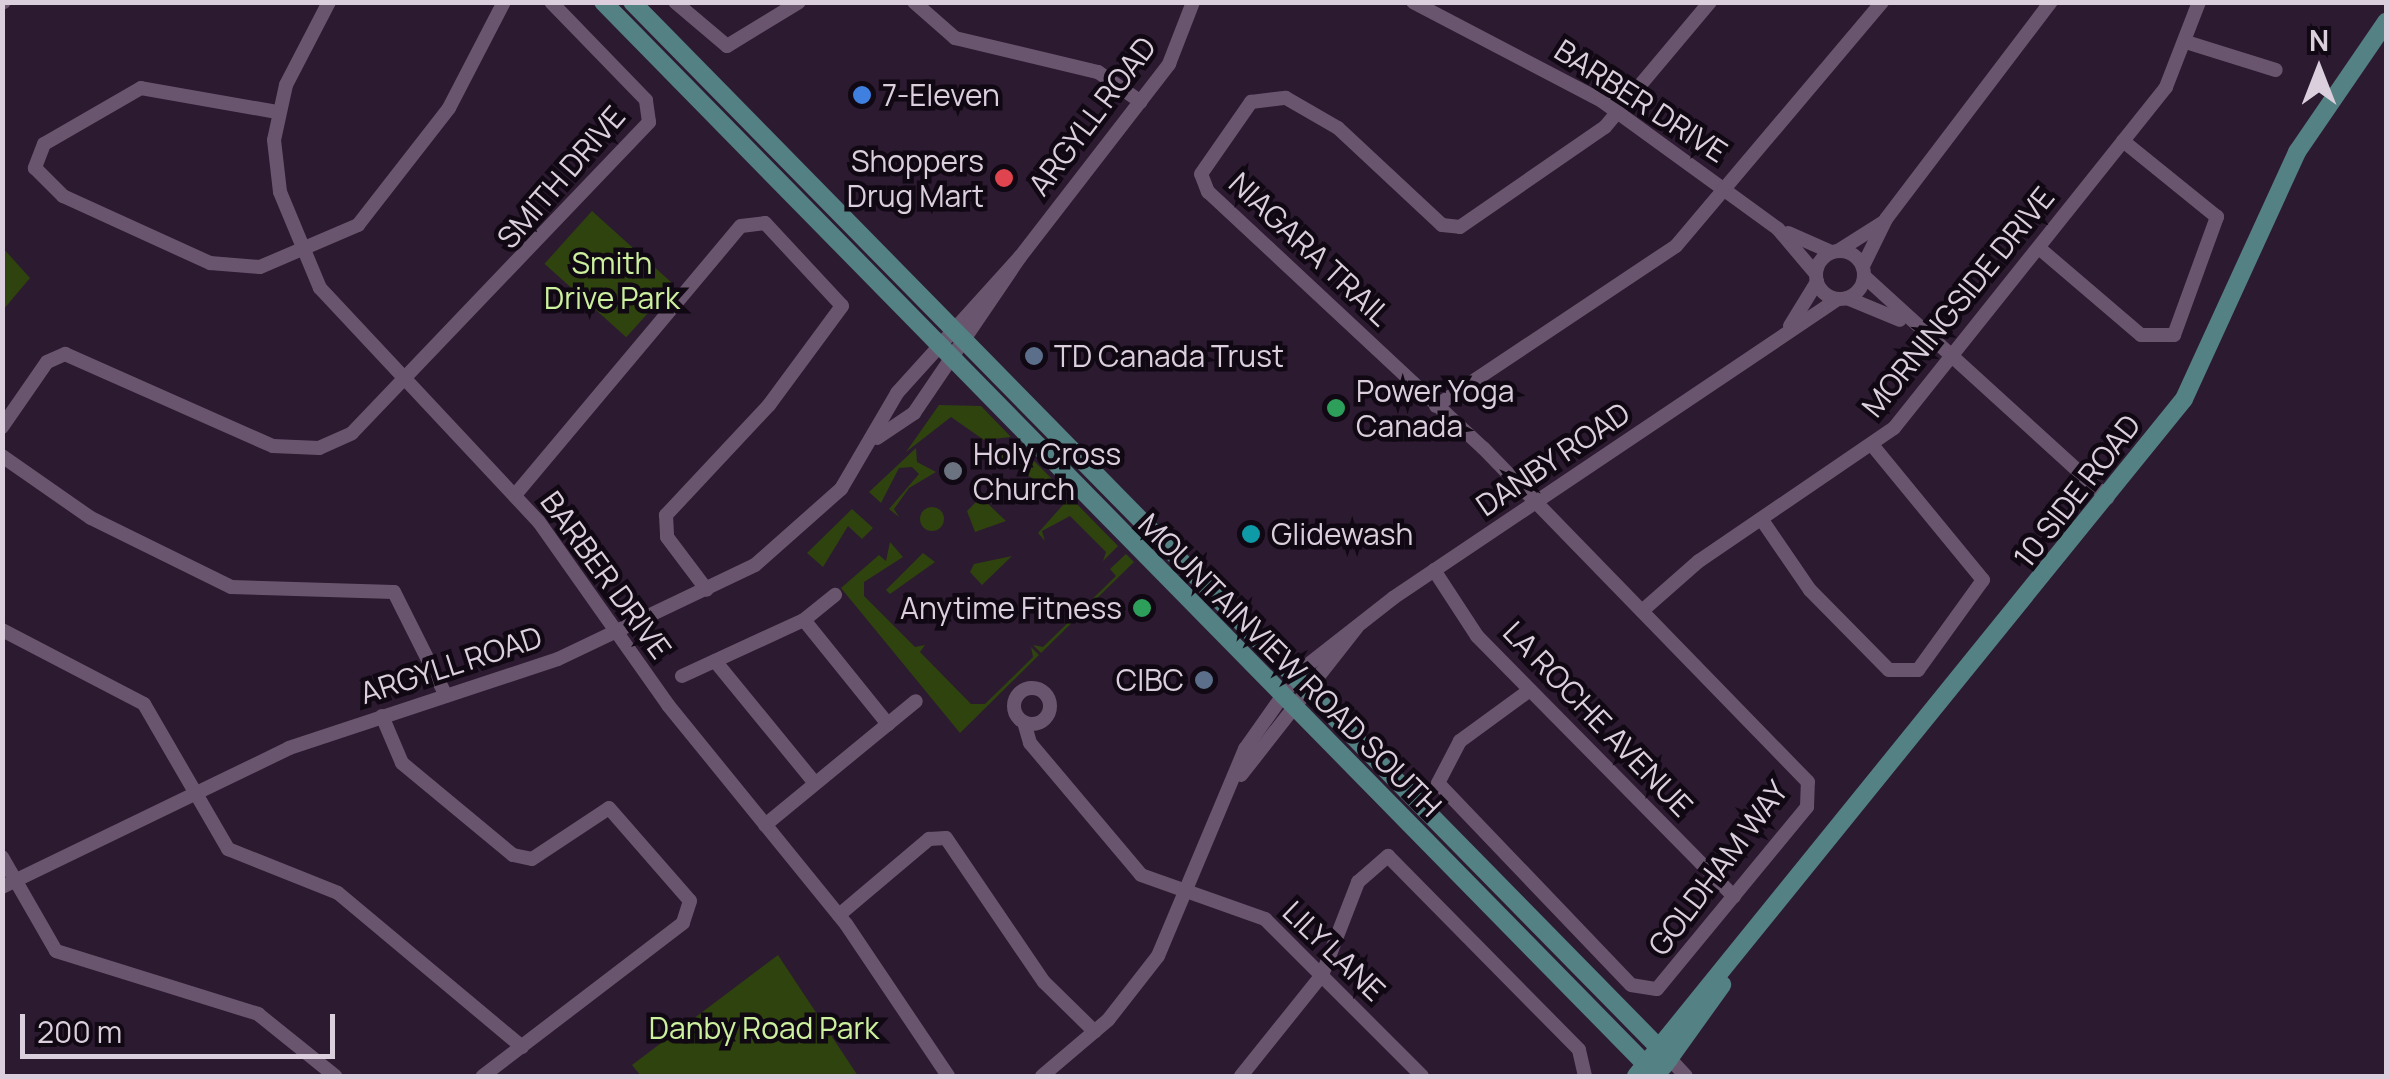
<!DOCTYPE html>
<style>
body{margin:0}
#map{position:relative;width:2389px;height:1079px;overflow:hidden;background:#2c1a30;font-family:Manrope,sans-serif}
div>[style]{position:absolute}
.green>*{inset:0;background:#2f430e;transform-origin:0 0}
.round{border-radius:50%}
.minor>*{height:14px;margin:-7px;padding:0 7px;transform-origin:7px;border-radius:7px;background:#6a556e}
.minor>.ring{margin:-7px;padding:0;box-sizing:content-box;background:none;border:14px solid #6a556e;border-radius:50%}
.major>*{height:18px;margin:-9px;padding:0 9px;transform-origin:9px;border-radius:9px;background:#538184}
.dots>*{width:28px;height:28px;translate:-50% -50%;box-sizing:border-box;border:5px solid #100812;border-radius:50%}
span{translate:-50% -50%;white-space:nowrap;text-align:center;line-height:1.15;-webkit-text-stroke:9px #100812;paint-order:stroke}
.poi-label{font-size:30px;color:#dbcfdd}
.left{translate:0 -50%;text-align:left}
.right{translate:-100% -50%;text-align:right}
.street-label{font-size:30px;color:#dbcfdd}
.park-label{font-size:30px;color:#ccf09e}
.frame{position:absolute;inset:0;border:5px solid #dbcfdd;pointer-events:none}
.north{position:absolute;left:2269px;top:20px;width:100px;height:100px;-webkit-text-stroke:8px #100812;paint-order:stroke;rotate:0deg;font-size:28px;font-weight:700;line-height:40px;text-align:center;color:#dbcfdd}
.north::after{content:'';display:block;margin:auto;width:35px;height:45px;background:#dbcfdd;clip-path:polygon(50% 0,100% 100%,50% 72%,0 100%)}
.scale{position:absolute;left:20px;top:1014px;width:315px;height:45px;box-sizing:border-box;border:5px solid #dbcfdd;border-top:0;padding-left:12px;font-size:30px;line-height:35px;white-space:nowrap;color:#dbcfdd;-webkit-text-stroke:8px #100812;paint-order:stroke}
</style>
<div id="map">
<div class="green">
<i style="left:592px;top:211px;width:110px;height:71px;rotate:42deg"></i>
<i style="clip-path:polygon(2px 247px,30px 278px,3px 310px,2px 310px)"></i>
<i style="clip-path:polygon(939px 405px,981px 406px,1011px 437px,984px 440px,951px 417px,906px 452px)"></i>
<i style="clip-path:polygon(1013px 440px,1053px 480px,1046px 487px,1000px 458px)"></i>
<i style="clip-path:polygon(916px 448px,917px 462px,936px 472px,909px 488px,894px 509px,899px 517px,889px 509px,919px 474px,912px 467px,899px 468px,881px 503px,869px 492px)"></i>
<i style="clip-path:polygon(1070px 497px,1118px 546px,1103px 561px,1106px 552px,1070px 516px,1042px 531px,1045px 541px,1038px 533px)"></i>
<i style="clip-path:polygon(976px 502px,988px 504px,1006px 521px,975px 532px,967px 511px)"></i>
<i class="round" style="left:920px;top:507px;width:24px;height:24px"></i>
<i style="clip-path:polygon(852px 509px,873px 528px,862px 539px,848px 526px,823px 567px,807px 553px)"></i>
<i style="clip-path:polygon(890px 542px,903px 557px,864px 582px,864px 596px,915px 647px,925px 645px,920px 652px,971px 704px,985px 704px,1033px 657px,1031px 647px,1039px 655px,960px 733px,841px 588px,879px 555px,886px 561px)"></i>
<i style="clip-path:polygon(923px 553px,935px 562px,890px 594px,886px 590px)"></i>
<i style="clip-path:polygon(1126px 554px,1134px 562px,1041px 653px,1033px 645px,1043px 647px,1116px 576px,1110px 569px)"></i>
<i style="clip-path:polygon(1012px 556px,982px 585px,970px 572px,974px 564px)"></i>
<i style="clip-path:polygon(778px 955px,858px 1076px,641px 1076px,632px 1065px)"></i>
</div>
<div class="minor">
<i style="left:329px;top:2px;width:93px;rotate:117.4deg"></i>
<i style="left:286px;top:85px;width:56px;rotate:102.3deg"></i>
<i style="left:274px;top:140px;width:52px;rotate:83.4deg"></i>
<i style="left:280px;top:192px;width:104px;rotate:67.4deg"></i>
<i style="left:320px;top:288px;width:320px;rotate:46.9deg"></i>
<i style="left:539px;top:522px;width:224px;rotate:54.8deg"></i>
<i style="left:668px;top:705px;width:282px;rotate:50.9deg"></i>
<i style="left:846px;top:924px;width:183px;rotate:56.1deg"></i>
<i style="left:675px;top:2px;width:68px;rotate:40.2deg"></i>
<i style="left:727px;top:46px;width:84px;rotate:-31.4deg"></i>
<i style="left:914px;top:2px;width:55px;rotate:41.3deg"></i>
<i style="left:955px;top:38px;width:147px;rotate:13.4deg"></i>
<i style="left:1098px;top:72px;width:52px;rotate:34.9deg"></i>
<i style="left:1413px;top:2px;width:213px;rotate:27.6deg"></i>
<i style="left:1602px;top:101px;width:218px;rotate:36deg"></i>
<i style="left:1778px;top:229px;width:59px;rotate:49.8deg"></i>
<i style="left:2px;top:3px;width:2px;rotate:-27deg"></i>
<i style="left:2186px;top:42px;width:94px;rotate:17.3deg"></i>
<i style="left:277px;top:112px;width:138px;rotate:-170deg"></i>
<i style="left:141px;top:88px;width:112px;rotate:150deg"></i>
<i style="left:44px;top:144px;width:26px;rotate:111deg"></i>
<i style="left:35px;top:168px;width:40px;rotate:45deg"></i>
<i style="left:63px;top:196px;width:162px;rotate:24.5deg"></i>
<i style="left:210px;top:263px;width:50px;rotate:4.6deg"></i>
<i style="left:260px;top:267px;width:107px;rotate:-23.2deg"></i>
<i style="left:358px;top:225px;width:148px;rotate:-52.1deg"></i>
<i style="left:449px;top:108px;width:119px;rotate:-62.6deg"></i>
<i style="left:1788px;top:233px;width:47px;rotate:23.8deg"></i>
<i style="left:2039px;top:248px;width:134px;rotate:40.5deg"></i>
<i style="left:2141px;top:335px;width:33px"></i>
<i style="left:2174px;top:335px;width:126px;rotate:-70deg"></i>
<i style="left:2217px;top:217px;width:121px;rotate:-141deg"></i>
<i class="ring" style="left:1816px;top:251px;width:34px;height:34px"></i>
<i style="left:1838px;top:251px;width:52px;rotate:-32.5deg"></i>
<i style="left:1863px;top:266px;width:52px;rotate:-63.9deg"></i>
<i style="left:1886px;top:219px;width:273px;rotate:-52.8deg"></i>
<i style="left:1865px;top:277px;width:328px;rotate:42.3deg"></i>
<i style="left:1847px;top:298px;width:57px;rotate:22.5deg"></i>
<i style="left:1790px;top:326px;width:52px;rotate:-58.5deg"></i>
<i style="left:1436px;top:406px;width:288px;rotate:-33.7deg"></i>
<i style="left:1676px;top:246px;width:319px;rotate:-49.8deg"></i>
<i style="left:2px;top:427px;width:79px;rotate:-55.3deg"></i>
<i style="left:47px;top:362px;width:20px;rotate:-24deg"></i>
<i style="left:65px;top:354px;width:227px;rotate:23.9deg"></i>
<i style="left:273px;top:446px;width:46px;rotate:2.5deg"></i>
<i style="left:319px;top:448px;width:36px;rotate:-24deg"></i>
<i style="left:352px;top:433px;width:430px;rotate:-46.3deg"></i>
<i style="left:649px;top:122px;width:22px;rotate:-98deg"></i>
<i style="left:646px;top:100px;width:136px;rotate:-134.1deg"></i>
<i style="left:877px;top:438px;width:45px;rotate:-34deg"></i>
<i style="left:914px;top:413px;width:189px;rotate:-55.8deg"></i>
<i style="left:2px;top:456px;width:108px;rotate:34.9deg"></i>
<i style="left:91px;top:518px;width:156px;rotate:26.2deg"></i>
<i style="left:231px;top:587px;width:163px;rotate:1.8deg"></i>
<i style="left:394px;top:592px;width:116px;rotate:63.4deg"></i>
<i style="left:515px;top:495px;width:351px;rotate:-50deg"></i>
<i style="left:741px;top:226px;width:24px;rotate:-7deg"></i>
<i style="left:765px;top:223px;width:113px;rotate:47.1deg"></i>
<i style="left:842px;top:306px;width:123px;rotate:126.4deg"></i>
<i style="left:769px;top:405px;width:151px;rotate:133.1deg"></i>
<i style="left:666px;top:515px;width:22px;rotate:87deg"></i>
<i style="left:667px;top:537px;width:66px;rotate:53deg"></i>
<i style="left:1762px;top:520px;width:85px;rotate:55.6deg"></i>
<i style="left:1810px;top:590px;width:112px;rotate:45.4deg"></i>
<i style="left:1889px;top:670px;width:29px"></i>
<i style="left:1918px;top:670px;width:111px;rotate:-54.2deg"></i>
<i style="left:1983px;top:580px;width:173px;rotate:-129.4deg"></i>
<i style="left:1434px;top:570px;width:79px;rotate:56.9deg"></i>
<i style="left:1477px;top:636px;width:366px;rotate:45.4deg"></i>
<i style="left:1642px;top:611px;width:76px;rotate:-41.3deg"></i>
<i style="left:1699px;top:561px;width:236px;rotate:-34.3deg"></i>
<i style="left:1894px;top:428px;width:436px;rotate:-51.4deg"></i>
<i style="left:2166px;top:87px;width:91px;rotate:-68.8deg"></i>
<i style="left:804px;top:620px;width:134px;rotate:51.1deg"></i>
<i style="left:2px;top:630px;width:160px;rotate:27.5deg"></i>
<i style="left:144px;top:704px;width:168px;rotate:59.9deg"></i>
<i style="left:228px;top:849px;width:118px;rotate:21.8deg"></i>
<i style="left:338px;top:893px;width:240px;rotate:39.9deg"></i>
<i style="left:715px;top:661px;width:158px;rotate:50.7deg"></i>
<i style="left:682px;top:676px;width:134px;rotate:-24.7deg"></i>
<i style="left:804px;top:620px;width:40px;rotate:-39deg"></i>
<i class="ring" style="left:1014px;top:688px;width:22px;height:22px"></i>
<i style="left:1530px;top:690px;width:87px;rotate:143.9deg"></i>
<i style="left:1460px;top:741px;width:47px;rotate:117.6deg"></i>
<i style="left:1438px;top:783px;width:279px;rotate:46.3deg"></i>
<i style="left:1631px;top:985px;width:26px;rotate:9deg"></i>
<i style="left:1657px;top:989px;width:236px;rotate:-50.5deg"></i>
<i style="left:1807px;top:807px;width:25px;rotate:-88deg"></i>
<i style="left:1808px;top:782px;width:466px;rotate:-134.2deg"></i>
<i style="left:1483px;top:448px;width:376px;rotate:-137deg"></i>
<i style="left:1208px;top:192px;width:19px;rotate:-111deg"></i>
<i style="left:1201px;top:174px;width:88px;rotate:-55.2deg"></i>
<i style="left:1251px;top:102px;width:35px;rotate:-7deg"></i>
<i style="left:1286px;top:98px;width:60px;rotate:30deg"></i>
<i style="left:1338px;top:128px;width:142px;rotate:43deg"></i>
<i style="left:1442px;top:225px;width:18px;rotate:6deg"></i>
<i style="left:1460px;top:227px;width:176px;rotate:-34.6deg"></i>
<i style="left:1605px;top:127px;width:163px;rotate:-50deg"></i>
<i style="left:382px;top:716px;width:51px;rotate:66.9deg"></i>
<i style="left:402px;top:763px;width:144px;rotate:39.7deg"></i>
<i style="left:513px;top:855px;width:19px;rotate:12deg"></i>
<i style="left:532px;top:859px;width:92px;rotate:-33.5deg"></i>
<i style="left:609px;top:808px;width:123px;rotate:48.9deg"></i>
<i style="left:690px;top:901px;width:23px;rotate:108deg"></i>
<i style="left:683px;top:923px;width:252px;rotate:142.6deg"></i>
<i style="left:1024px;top:722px;width:22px;rotate:74deg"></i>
<i style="left:1030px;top:743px;width:172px;rotate:49.9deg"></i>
<i style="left:1141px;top:875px;width:132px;rotate:19.5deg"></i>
<i style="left:1265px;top:919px;width:222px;rotate:45deg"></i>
<i style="left:1241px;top:775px;width:188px;rotate:-51.9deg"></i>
<i style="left:765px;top:825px;width:195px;rotate:-39.4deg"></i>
<i style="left:2px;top:857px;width:108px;rotate:60.1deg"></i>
<i style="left:56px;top:951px;width:212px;rotate:17.3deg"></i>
<i style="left:258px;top:1014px;width:99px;rotate:38.8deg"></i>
<i style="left:2px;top:887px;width:319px;rotate:-25.8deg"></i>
<i style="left:289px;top:748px;width:283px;rotate:-18.3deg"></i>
<i style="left:558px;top:659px;width:218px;rotate:-25.5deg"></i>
<i style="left:755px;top:565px;width:115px;rotate:-41.5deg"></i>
<i style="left:841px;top:489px;width:111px;rotate:-59.7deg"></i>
<i style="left:897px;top:393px;width:183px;rotate:-47.9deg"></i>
<i style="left:1020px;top:257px;width:244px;rotate:-52.3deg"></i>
<i style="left:1169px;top:64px;width:66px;rotate:-68.8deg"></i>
<i style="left:839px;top:915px;width:118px;rotate:-40.2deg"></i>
<i style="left:929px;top:839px;width:17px;rotate:-3deg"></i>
<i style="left:946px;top:838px;width:174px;rotate:55.8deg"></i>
<i style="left:1044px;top:982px;width:71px;rotate:44.4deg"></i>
<i style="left:1670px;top:1059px;width:23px;rotate:47deg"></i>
<i style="left:1042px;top:1076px;width:87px;rotate:-40.3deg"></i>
<i style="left:1108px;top:1020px;width:81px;rotate:-52deg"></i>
<i style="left:1158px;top:956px;width:225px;rotate:-67.2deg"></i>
<i style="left:1245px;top:749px;width:95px;rotate:-54.8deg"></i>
<i style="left:1300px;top:671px;width:118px;rotate:-38.1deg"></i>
<i style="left:1393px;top:598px;width:536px;rotate:-33.9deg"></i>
<i style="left:1241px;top:1076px;width:129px;rotate:-51.3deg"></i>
<i style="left:1322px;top:975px;width:100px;rotate:-68.8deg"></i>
<i style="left:1358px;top:882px;width:40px;rotate:-41deg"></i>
<i style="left:1388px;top:856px;width:272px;rotate:45.4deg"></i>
<i style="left:1579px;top:1050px;width:27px;rotate:77deg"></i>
</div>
<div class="major">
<i style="left:603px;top:2px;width:1503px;rotate:45.54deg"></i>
<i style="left:632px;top:2px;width:1481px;rotate:45.52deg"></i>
<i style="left:1664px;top:1066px;width:100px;rotate:-54.4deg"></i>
<i style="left:1636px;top:1076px;width:871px;rotate:-51.01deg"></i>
<i style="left:2184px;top:399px;width:272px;rotate:-65.4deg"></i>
<i style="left:2297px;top:152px;width:158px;rotate:-55.6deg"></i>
</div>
<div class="dots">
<i style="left:862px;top:95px;background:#3f7fe0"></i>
<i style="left:1004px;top:178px;background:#e0444e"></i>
<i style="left:1034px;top:356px;background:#5c6f8a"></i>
<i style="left:1336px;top:408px;background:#2e9e5b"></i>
<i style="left:953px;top:471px;background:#6b7280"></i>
<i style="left:1251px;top:534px;background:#0f9aa8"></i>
<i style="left:1142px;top:608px;background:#2e9e5b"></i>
<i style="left:1204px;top:680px;background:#5c6f8a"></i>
</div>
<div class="poi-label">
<span class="left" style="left:882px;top:95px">7-Eleven</span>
<span class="right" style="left:984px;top:178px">Shoppers<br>Drug Mart</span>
<span class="left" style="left:1054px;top:356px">TD Canada Trust</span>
<span class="left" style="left:1356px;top:408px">Power Yoga<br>Canada</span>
<span class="left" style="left:973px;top:471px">Holy Cross<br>Church</span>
<span class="left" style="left:1271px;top:534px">Glidewash</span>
<span class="right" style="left:1122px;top:608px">Anytime Fitness</span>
<span class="right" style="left:1184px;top:680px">CIBC</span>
</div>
<div class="street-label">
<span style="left:1641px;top:101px;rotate:33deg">BARBER DRIVE</span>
<span style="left:1092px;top:116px;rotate:-53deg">ARGYLL ROAD</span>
<span style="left:561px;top:177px;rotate:-49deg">SMITH DRIVE</span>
<span style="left:1310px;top:249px;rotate:43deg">NIAGARA TRAIL</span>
<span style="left:1958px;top:302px;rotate:-51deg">MORNINGSIDE DRIVE</span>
<span style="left:1553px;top:459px;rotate:-34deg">DANBY ROAD</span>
<span style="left:2077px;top:491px;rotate:-52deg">10 SIDE ROAD</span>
<span style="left:606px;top:575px;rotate:54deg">BARBER DRIVE</span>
<span style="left:451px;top:665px;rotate:-18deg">ARGYLL ROAD</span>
<span style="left:1290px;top:665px;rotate:45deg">MOUNTAINVIEW ROAD SOUTH</span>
<span style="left:1598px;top:719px;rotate:46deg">LA ROCHE AVENUE</span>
<span style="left:1718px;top:868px;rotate:-53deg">GOLDHAM WAY</span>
<span style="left:1334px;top:951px;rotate:44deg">LILY LANE</span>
</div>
<div class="park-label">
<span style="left:612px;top:280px">Smith<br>Drive Park</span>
<span style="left:764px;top:1028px">Danby Road Park</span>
</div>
<div class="frame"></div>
<div class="north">N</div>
<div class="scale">200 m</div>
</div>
